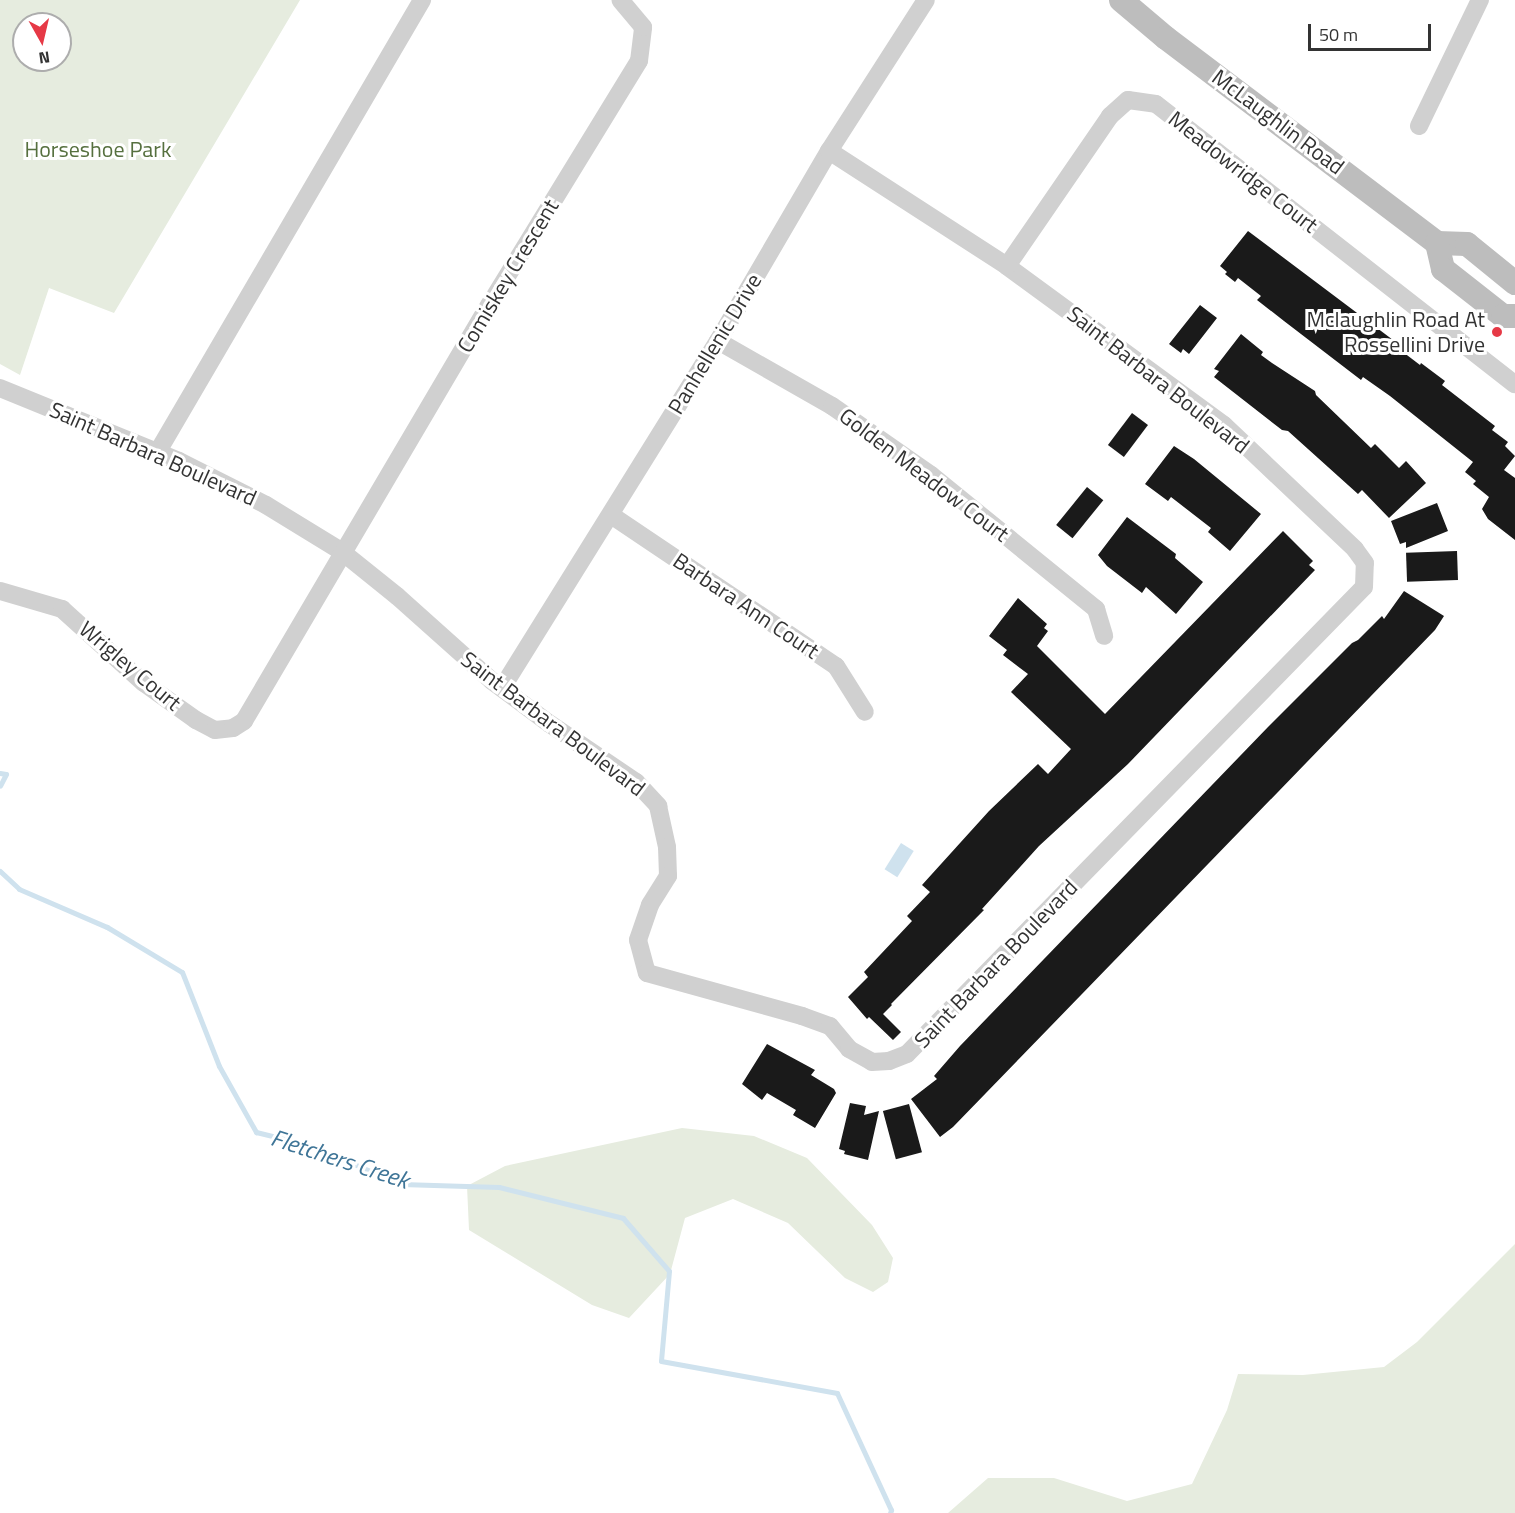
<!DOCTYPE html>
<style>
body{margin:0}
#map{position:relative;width:1515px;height:1513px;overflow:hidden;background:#fff;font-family:"Titillium Web",sans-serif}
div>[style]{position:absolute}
.green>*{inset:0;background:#e6ecdf}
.water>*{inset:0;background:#cfe2ee;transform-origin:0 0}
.stream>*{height:5px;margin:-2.5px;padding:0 2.5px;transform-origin:2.5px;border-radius:2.5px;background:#cfe2ee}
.building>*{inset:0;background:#1a1a1a;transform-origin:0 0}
.street>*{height:18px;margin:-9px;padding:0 9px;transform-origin:9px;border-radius:9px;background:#d0d0d0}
.secondary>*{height:24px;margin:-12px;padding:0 12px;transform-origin:12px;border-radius:12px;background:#bdbdbd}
.dots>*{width:16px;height:16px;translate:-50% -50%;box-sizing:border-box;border:3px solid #fff;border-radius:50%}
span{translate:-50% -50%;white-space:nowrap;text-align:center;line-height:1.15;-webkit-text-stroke:6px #fff;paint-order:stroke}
.street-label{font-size:22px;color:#333}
.park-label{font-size:22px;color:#56703f}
.poi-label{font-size:22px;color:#333}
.right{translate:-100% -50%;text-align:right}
.water-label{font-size:24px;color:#3f7597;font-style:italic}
.north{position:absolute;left:12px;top:12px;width:60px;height:60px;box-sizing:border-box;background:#fff;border:2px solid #adadad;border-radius:50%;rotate:172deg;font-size:16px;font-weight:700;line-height:24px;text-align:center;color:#333}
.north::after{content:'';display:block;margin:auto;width:21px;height:27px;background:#e63946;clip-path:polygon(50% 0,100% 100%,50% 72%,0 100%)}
.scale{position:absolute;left:1308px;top:24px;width:123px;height:27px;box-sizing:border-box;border:3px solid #333;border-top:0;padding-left:8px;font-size:18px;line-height:21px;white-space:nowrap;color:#333;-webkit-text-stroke:4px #fff;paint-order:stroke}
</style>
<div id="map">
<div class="green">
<i style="clip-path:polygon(evenodd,0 0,300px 0,114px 313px,49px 288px,20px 375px,0 364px,0 0,24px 24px,60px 24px,60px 60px,24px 60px,24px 24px)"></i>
<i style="clip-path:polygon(682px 1128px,754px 1136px,807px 1158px,872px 1225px,893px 1258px,888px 1282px,873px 1292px,845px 1278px,788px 1223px,733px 1199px,685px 1218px,670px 1274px,629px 1318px,592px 1305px,469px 1230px,467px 1186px,505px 1166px)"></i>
<i style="clip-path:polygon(1515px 1244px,1515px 1513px,948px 1513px,988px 1478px,1054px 1478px,1127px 1501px,1192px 1484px,1227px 1410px,1238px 1374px,1303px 1375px,1384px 1367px,1417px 1342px)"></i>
</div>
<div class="water">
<i style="left:901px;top:843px;width:15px;height:31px;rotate:32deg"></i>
</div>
<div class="stream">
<i style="left:0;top:773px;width:6px;rotate:9deg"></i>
<i style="left:6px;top:774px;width:13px;rotate:117deg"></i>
<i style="left:0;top:871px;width:26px;rotate:43deg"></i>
<i style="left:19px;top:889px;width:96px;rotate:23.4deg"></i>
<i style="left:107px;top:927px;width:87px;rotate:31deg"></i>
<i style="left:182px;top:972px;width:101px;rotate:68.5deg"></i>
<i style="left:219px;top:1066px;width:76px;rotate:60.7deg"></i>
<i style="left:256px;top:1132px;width:55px;rotate:13.8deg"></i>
<i style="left:309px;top:1145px;width:100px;rotate:23deg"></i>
<i style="left:401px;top:1184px;width:98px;rotate:1.8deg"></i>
<i style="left:499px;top:1187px;width:128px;rotate:14deg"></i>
<i style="left:623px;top:1218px;width:70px;rotate:49deg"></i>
<i style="left:669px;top:1271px;width:90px;rotate:95.1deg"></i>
<i style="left:661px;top:1361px;width:179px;rotate:10.3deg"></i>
<i style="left:837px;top:1393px;width:129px;rotate:65.2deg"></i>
<i style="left:891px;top:1510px;width:3px;rotate:108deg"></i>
</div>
<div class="building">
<i style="clip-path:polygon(1248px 231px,1401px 346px,1399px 349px,1420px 365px,1421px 363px,1445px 381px,1442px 385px,1495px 426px,1492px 430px,1508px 442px,1505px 446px,1515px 456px,1504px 470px,1515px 478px,1515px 540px,1488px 519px,1482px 509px,1489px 497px,1473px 484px,1476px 481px,1465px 472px,1473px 462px,1390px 396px,1363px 377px,1361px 380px,1284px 321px,1257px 300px,1261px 296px,1238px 278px,1235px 282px,1225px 274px,1227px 272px,1220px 266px)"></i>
<i style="clip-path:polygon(1200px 305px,1217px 318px,1189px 354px,1183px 349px,1181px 353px,1169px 344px)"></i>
<i style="clip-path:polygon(1241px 334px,1263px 352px,1261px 355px,1272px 363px,1315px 391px,1316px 395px,1371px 448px,1375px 444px,1399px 468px,1406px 461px,1426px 483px,1389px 518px,1362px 490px,1358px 494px,1288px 431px,1282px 430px,1214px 377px,1219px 371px,1214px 369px)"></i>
<i style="left:1132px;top:413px;width:20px;height:40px;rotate:37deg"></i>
<i style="clip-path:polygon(1174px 446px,1194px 459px,1261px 514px,1230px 551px,1208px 532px,1211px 528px,1171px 497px,1168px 501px,1145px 484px)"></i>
<i style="left:1087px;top:487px;width:21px;height:49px;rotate:39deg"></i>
<i style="clip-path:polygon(1437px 503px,1448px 531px,1406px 548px,1406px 542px,1400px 544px,1391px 521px)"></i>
<i style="clip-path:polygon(1127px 517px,1176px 554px,1175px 558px,1203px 582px,1176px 614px,1146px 587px,1142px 593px,1107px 566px,1098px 555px)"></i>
<i style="clip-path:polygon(1283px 531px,1313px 561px,1309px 565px,1315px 570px,1128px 764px,1039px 846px,982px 909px,984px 910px,891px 1004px,892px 1005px,883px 1014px,901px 1032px,893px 1040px,869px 1017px,867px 1019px,848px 997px,868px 977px,864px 972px,912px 921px,907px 916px,930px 892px,922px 885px,989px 811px,1038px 764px,1048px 774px,1071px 749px,1011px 692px,1028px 674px,1003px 655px,1007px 650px,989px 636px,1018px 598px,1047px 624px,1044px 628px,1048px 631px,1037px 646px,1105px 714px)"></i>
<i style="left:1457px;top:551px;width:29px;height:51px;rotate:88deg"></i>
<i style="clip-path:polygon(1404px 591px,1444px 616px,1435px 630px,953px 1127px,940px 1137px,911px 1099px,937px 1079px,934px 1076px,960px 1046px,1268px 727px,1352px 643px,1358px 640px,1382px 616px,1384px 619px)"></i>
<i style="clip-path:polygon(767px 1044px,815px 1070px,811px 1075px,834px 1089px,836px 1093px,815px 1128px,793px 1115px,796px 1110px,767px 1093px,762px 1100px,742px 1084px)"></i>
<i style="clip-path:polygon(850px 1103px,866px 1106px,864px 1115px,879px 1111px,868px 1160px,844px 1154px,845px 1151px,839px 1149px)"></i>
<i style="left:909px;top:1104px;width:50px;height:27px;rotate:75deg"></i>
</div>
<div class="street">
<i style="left:1419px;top:126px;width:140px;rotate:-64.2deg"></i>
<i style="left:1007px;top:266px;width:182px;rotate:-55.5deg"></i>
<i style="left:1110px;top:116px;width:24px;rotate:-42deg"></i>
<i style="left:1128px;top:100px;width:28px;rotate:8deg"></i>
<i style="left:1156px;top:104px;width:455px;rotate:38deg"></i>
<i style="left:718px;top:341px;width:131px;rotate:29.7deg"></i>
<i style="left:832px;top:406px;width:121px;rotate:34.9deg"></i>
<i style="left:931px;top:475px;width:213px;rotate:39.1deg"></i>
<i style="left:1096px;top:609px;width:28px;rotate:73deg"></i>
<i style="left:0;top:388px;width:193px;rotate:22.2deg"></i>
<i style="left:179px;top:461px;width:97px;rotate:26.8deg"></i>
<i style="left:266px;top:505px;width:88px;rotate:31.5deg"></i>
<i style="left:341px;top:551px;width:72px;rotate:38.8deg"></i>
<i style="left:397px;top:596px;width:127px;rotate:41.8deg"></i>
<i style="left:492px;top:681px;width:72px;rotate:36.6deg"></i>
<i style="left:550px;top:724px;width:104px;rotate:34deg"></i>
<i style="left:636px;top:782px;width:33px;rotate:47deg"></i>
<i style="left:658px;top:806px;width:42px;rotate:77.6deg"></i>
<i style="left:667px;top:847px;width:29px;rotate:88deg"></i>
<i style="left:668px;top:876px;width:34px;rotate:122deg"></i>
<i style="left:650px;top:905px;width:37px;rotate:109deg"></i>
<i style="left:638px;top:940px;width:34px;rotate:75deg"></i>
<i style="left:647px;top:973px;width:161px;rotate:15.5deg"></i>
<i style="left:802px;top:1016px;width:30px;rotate:20deg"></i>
<i style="left:830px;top:1026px;width:30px;rotate:50deg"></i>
<i style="left:849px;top:1049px;width:26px;rotate:29deg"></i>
<i style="left:872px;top:1062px;width:17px;rotate:-3deg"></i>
<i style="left:889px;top:1061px;width:19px;rotate:-21deg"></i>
<i style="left:907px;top:1054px;width:653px;rotate:-45.62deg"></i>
<i style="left:1364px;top:587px;width:24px;rotate:-88deg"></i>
<i style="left:1365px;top:563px;width:17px;rotate:-126deg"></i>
<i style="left:1355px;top:549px;width:180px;rotate:-136.6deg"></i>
<i style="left:1224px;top:425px;width:269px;rotate:-143.8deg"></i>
<i style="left:1007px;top:266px;width:212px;rotate:-147.1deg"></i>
<i style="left:157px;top:453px;width:525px;rotate:-59.67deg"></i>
<i style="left:611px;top:515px;width:271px;rotate:33.9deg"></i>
<i style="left:836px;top:666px;width:54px;rotate:57.8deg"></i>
<i style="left:0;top:591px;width:65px;rotate:16.2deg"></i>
<i style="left:62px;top:609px;width:110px;rotate:42.1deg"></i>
<i style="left:144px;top:683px;width:64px;rotate:35.4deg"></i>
<i style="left:196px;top:720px;width:21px;rotate:28deg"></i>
<i style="left:215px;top:730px;width:18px;rotate:-6deg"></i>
<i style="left:233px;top:728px;width:13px;rotate:-32deg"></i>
<i style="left:244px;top:721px;width:484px;rotate:-59.5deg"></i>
<i style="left:490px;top:304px;width:285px;rotate:-58.5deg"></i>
<i style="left:639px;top:61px;width:34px;rotate:-83deg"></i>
<i style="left:643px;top:27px;width:35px;rotate:-130deg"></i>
<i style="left:502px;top:688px;width:409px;rotate:-58.1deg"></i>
<i style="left:718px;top:341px;width:220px;rotate:-59.7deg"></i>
<i style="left:829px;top:151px;width:179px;rotate:-57.3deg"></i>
</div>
<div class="secondary">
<i style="left:1121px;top:0;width:59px;rotate:40.2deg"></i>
<i style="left:1166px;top:38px;width:340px;rotate:37.1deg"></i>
<i style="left:1437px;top:243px;width:30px;rotate:2deg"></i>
<i style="left:1467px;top:244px;width:62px;rotate:39.1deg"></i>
<i style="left:1437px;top:243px;width:27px;rotate:77deg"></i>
<i style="left:1443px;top:269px;width:76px;rotate:38.1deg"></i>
<i style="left:1503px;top:316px;width:12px"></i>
</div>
<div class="dots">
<i style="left:1497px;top:332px;background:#e63946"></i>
</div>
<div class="street-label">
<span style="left:1278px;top:122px;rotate:37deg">McLaughlin Road</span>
<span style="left:1243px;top:172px;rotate:38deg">Meadowridge Court</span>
<span style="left:508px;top:276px;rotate:-59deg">Comiskey Crescent</span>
<span style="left:715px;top:344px;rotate:-59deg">Panhellenic Drive</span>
<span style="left:1158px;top:380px;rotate:38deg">Saint Barbara Boulevard</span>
<span style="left:153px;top:454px;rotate:24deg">Saint Barbara Boulevard</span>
<span style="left:924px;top:475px;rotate:37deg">Golden Meadow Court</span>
<span style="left:746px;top:606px;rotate:34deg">Barbara Ann Court</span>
<span style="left:130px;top:666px;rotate:40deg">Wrigley Court</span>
<span style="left:553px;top:724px;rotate:37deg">Saint Barbara Boulevard</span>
<span style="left:996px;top:964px;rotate:-46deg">Saint Barbara Boulevard</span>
</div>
<div class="park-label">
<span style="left:98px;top:150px">Horseshoe Park</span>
</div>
<div class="poi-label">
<span class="right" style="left:1485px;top:332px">Mclaughlin Road At<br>Rossellini Drive</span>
</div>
<div class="water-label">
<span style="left:340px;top:1159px;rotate:18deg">Fletchers Creek</span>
</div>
<div class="north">N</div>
<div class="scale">50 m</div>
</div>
